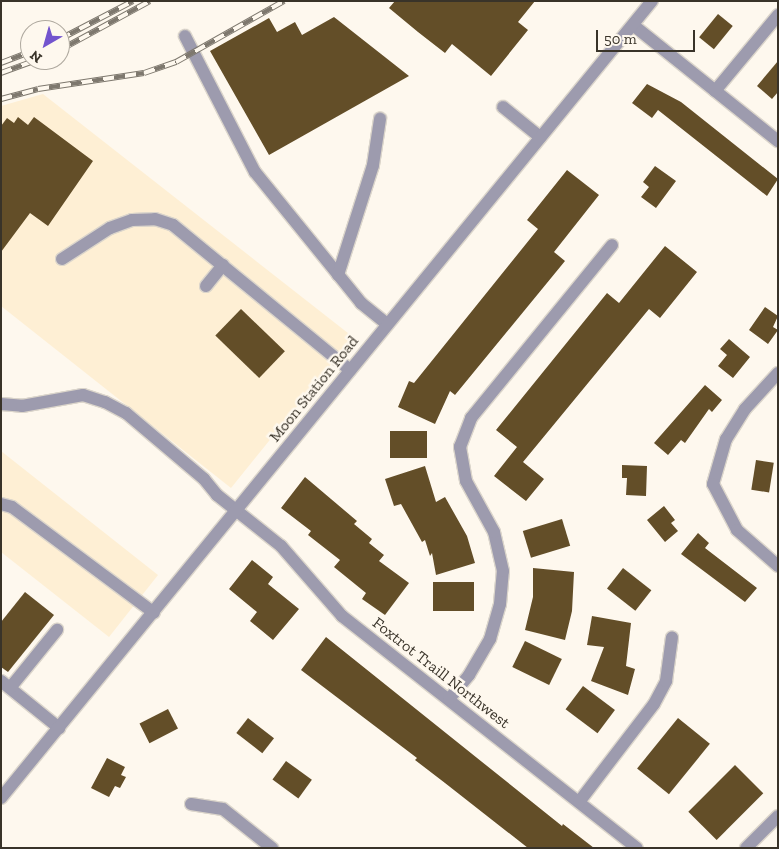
<!DOCTYPE html>
<style>
body{margin:0}
#map{position:relative;width:779px;height:849px;overflow:hidden;background:#fef8ee;font-family:"Zilla Slab",serif}
div>[style]{position:absolute}
.built>*{inset:0;background:#feefd4}
.building>*{inset:0;background:#634e28;transform-origin:0 0}
.roads{filter:drop-shadow(1px 0 #dbd5cb) drop-shadow(-1px 0 #dbd5cb) drop-shadow(0 1px #dbd5cb) drop-shadow(0 -1px #dbd5cb)}
.minor>*{height:12px;margin:-6px;padding:0 6px;transform-origin:6px;border-radius:6px;background:#9d9bae}
.rail>*{height:5.5px;margin-top:-2.75px;transform-origin:0;background:repeating-linear-gradient(90deg,#fef8ee 0 11px,#7e786e 0 22px);box-sizing:border-box;border-block:1px solid #7e786e}
span{translate:-50% -50%;white-space:nowrap;text-align:center;line-height:1.15;-webkit-text-stroke:5px #fef8ee;paint-order:stroke}
.street-label{font-size:16px;color:#393329}
.frame{position:absolute;inset:0;border:2px solid #393329;pointer-events:none}
.north{position:absolute;left:20px;top:20px;width:50px;height:50px;box-sizing:border-box;background:#fef8ee;border:1px solid #afa99f;border-radius:50%;rotate:218deg;font-size:14px;font-weight:700;line-height:20px;text-align:center;color:#393329}
.north::after{content:'';display:block;margin:auto;width:18px;height:22px;background:#7354ce;clip-path:polygon(50% 0,100% 100%,50% 72%,0 100%)}
.scale{position:absolute;left:596px;top:30px;width:99px;height:22px;box-sizing:border-box;border:2px solid #393329;border-top:0;padding-left:6px;font-size:15px;line-height:18px;white-space:nowrap;color:#393329;-webkit-text-stroke:4px #fef8ee;paint-order:stroke}
</style>
<div id="map">
<div class="built">
<i style="clip-path:polygon(43px 94px,353px 337px,231px 488px,1px 306px,1px 106px)"></i>
<i style="clip-path:polygon(1px 451px,158px 575px,109px 637px,1px 552px)"></i>
</div>
<div class="building">
<i style="clip-path:polygon(395px 1px,535px 1px,518px 22px,528px 30px,491px 76px,452px 44px,445px 53px,418px 32px,389px 8px)"></i>
<i style="left:718px;top:14px;width:19px;height:30px;rotate:39deg"></i>
<i style="clip-path:polygon(334px 17px,409px 76px,269px 155px,210px 51px,269px 18px,277px 32px,295px 22px,302px 35px)"></i>
<i style="clip-path:polygon(778px 61px,778px 92px,772px 99px,757px 86px)"></i>
<i style="clip-path:polygon(647px 84px,681px 102px,778px 179px,767px 196px,658px 110px,652px 118px,632px 103px)"></i>
<i style="clip-path:polygon(18px 117px,28px 125px,34px 117px,93px 161px,48px 226px,30px 213px,1px 252px,1px 126px,7px 118px,14px 123px)"></i>
<i style="clip-path:polygon(655px 166px,676px 181px,656px 208px,641px 197px,649px 187px,643px 182px)"></i>
<i style="clip-path:polygon(567px 170px,599px 195px,554px 252px,565px 261px,455px 395px,450px 391px,435px 424px,398px 407px,409px 381px,414px 383px,538px 229px,527px 220px)"></i>
<i style="clip-path:polygon(665px 246px,697px 272px,660px 318px,649px 309px,523px 462px,544px 479px,526px 501px,494px 476px,517px 447px,496px 430px,607px 293px,619px 303px)"></i>
<i style="clip-path:polygon(765px 307px,778px 316px,773px 327px,778px 330px,768px 344px,749px 330px)"></i>
<i style="left:241px;top:309px;width:61px;height:37px;rotate:44deg"></i>
<i style="clip-path:polygon(729px 339px,750px 357px,733px 378px,718px 366px,727px 355px,720px 349px)"></i>
<i style="clip-path:polygon(705px 385px,722px 400px,712px 412px,709px 409px,685px 443px,681px 440px,668px 455px,654px 443px)"></i>
<i style="left:390px;top:431px;width:37px;height:27px"></i>
<i style="left:756px;top:460px;width:18px;height:30px;rotate:9deg"></i>
<i style="clip-path:polygon(622px 465px,647px 466px,646px 496px,626px 495px,627px 478px,622px 478px)"></i>
<i style="clip-path:polygon(425px 466px,436px 502px,445px 497px,467px 536px,475px 563px,436px 575px,432px 553px,430px 556px,425px 540px,422px 542px,401px 504px,394px 506px,385px 479px)"></i>
<i style="clip-path:polygon(305px 477px,357px 521px,354px 524px,372px 539px,369px 543px,384px 555px,379px 561px,409px 583px,385px 615px,362px 599px,366px 593px,334px 567px,340px 560px,308px 535px,311px 531px,281px 508px)"></i>
<i style="clip-path:polygon(664px 506px,675px 520px,671px 523px,678px 531px,665px 542px,647px 520px)"></i>
<i style="left:562px;top:519px;width:28px;height:41px;rotate:73deg"></i>
<i style="clip-path:polygon(698px 533px,709px 543px,705px 548px,757px 588px,745px 602px,681px 554px)"></i>
<i style="clip-path:polygon(252px 560px,273px 577px,268px 584px,299px 609px,273px 640px,250px 621px,257px 612px,229px 589px)"></i>
<i style="clip-path:polygon(533px 568px,574px 572px,572px 611px,565px 640px,525px 630px,533px 597px)"></i>
<i style="left:623px;top:568px;width:36px;height:26px;rotate:38deg"></i>
<i style="left:433px;top:582px;width:41px;height:29px"></i>
<i style="clip-path:polygon(25px 592px,54px 615px,8px 672px,1px 667px,1px 622px)"></i>
<i style="clip-path:polygon(592px 616px,631px 623px,626px 666px,635px 669px,628px 695px,591px 681px,604px 647px,587px 645px)"></i>
<i style="clip-path:polygon(326px 637px,562px 826px,563px 824px,594px 848px,528px 848px,445px 783px,415px 760px,417px 758px,301px 670px)"></i>
<i style="left:525px;top:641px;width:41px;height:29px;rotate:26deg"></i>
<i style="left:583px;top:686px;width:40px;height:29px;rotate:37deg"></i>
<i style="left:168px;top:709px;width:22px;height:32px;rotate:63deg"></i>
<i style="left:248px;top:718px;width:33px;height:19px;rotate:38deg"></i>
<i style="left:678px;top:718px;width:41px;height:65px;rotate:39deg"></i>
<i style="clip-path:polygon(107px 758px,125px 767px,121px 775px,126px 777px,120px 788px,115px 786px,109px 797px,91px 788px)"></i>
<i style="left:286px;top:761px;width:32px;height:23px;rotate:36deg"></i>
<i style="left:735px;top:765px;width:40px;height:66px;rotate:45deg"></i>
</div>
<div class="roads">
<div class="minor">
<i style="left:633px;top:25px;width:186px;rotate:38.7deg"></i>
<i style="left:185px;top:36px;width:153px;rotate:62.8deg"></i>
<i style="left:255px;top:172px;width:169px;rotate:51deg"></i>
<i style="left:361px;top:303px;width:33px;rotate:39deg"></i>
<i style="left:715px;top:91px;width:99px;rotate:-50.3deg"></i>
<i style="left:503px;top:107px;width:48px;rotate:39deg"></i>
<i style="left:62px;top:259px;width:57px;rotate:-32.9deg"></i>
<i style="left:110px;top:228px;width:23px;rotate:-20deg"></i>
<i style="left:132px;top:220px;width:23px;rotate:-2deg"></i>
<i style="left:155px;top:219px;width:19px;rotate:18deg"></i>
<i style="left:173px;top:225px;width:229px;rotate:39.3deg"></i>
<i style="left:338px;top:275px;width:115px;rotate:-72.3deg"></i>
<i style="left:373px;top:165px;width:47px;rotate:-81.3deg"></i>
<i style="left:206px;top:286px;width:27px;rotate:-51deg"></i>
<i style="left:778px;top:373px;width:49px;rotate:132.5deg"></i>
<i style="left:745px;top:409px;width:36px;rotate:122deg"></i>
<i style="left:726px;top:439px;width:47px;rotate:106.1deg"></i>
<i style="left:713px;top:484px;width:52px;rotate:62.4deg"></i>
<i style="left:737px;top:530px;width:55px;rotate:41.3deg"></i>
<i style="left:1px;top:404px;width:21px;rotate:5deg"></i>
<i style="left:22px;top:406px;width:62px;rotate:-10.2deg"></i>
<i style="left:83px;top:395px;width:23px;rotate:18deg"></i>
<i style="left:105px;top:402px;width:24px;rotate:28deg"></i>
<i style="left:126px;top:413px;width:102px;rotate:40.2deg"></i>
<i style="left:204px;top:479px;width:21px;rotate:51deg"></i>
<i style="left:217px;top:495px;width:82px;rotate:38.6deg"></i>
<i style="left:281px;top:546px;width:93px;rotate:48.9deg"></i>
<i style="left:342px;top:616px;width:375px;rotate:38.2deg"></i>
<i style="left:1px;top:504px;width:11px;rotate:15deg"></i>
<i style="left:12px;top:507px;width:177px;rotate:36.7deg"></i>
<i style="left:1px;top:681px;width:75px;rotate:39deg"></i>
<i style="left:10px;top:688px;width:75px;rotate:-51deg"></i>
<i style="left:449px;top:699px;width:31px;rotate:-50deg"></i>
<i style="left:469px;top:675px;width:42px;rotate:-59.7deg"></i>
<i style="left:490px;top:639px;width:36px;rotate:-74deg"></i>
<i style="left:500px;top:604px;width:33px;rotate:-85deg"></i>
<i style="left:503px;top:571px;width:40px;rotate:-103deg"></i>
<i style="left:494px;top:532px;width:58px;rotate:-118.8deg"></i>
<i style="left:466px;top:481px;width:35px;rotate:-100deg"></i>
<i style="left:460px;top:447px;width:31px;rotate:-69deg"></i>
<i style="left:471px;top:418px;width:223px;rotate:-50.8deg"></i>
<i style="left:1px;top:798px;width:1029px;rotate:-50.76deg"></i>
<i style="left:579px;top:802px;width:123px;rotate:-52.6deg"></i>
<i style="left:654px;top:704px;width:26px;rotate:-62deg"></i>
<i style="left:666px;top:681px;width:44px;rotate:-82.2deg"></i>
<i style="left:191px;top:804px;width:32px;rotate:9deg"></i>
<i style="left:223px;top:809px;width:63px;rotate:38.5deg"></i>
<i style="left:746px;top:848px;width:45px;rotate:-45deg"></i>
</div>
</div>
<div class="rail">
<i style="left:60px;top:39px;width:82px;rotate:-27.5deg"></i>
<i style="left:60px;top:50px;width:102px;rotate:-28.6deg"></i>
<i style="left:1px;top:63px;width:31px;rotate:-21deg"></i>
<i style="left:1px;top:73px;width:38px;rotate:-20deg"></i>
<i style="left:1px;top:99px;width:38px;rotate:-15deg"></i>
<i style="left:38px;top:89px;width:107px;rotate:-8.6deg"></i>
<i style="left:144px;top:73px;width:34px;rotate:-19deg"></i>
<i style="left:176px;top:62px;width:124px;rotate:-29.5deg"></i>
</div>
<div class="street-label">
<span style="left:314px;top:389px;rotate:-51deg">Moon Station Road</span>
<span style="left:441px;top:673px;rotate:38deg">Foxtrot Traill Northwest</span>
</div>
<div class="frame"></div>
<div class="north">N</div>
<div class="scale">50 m</div>
</div>
